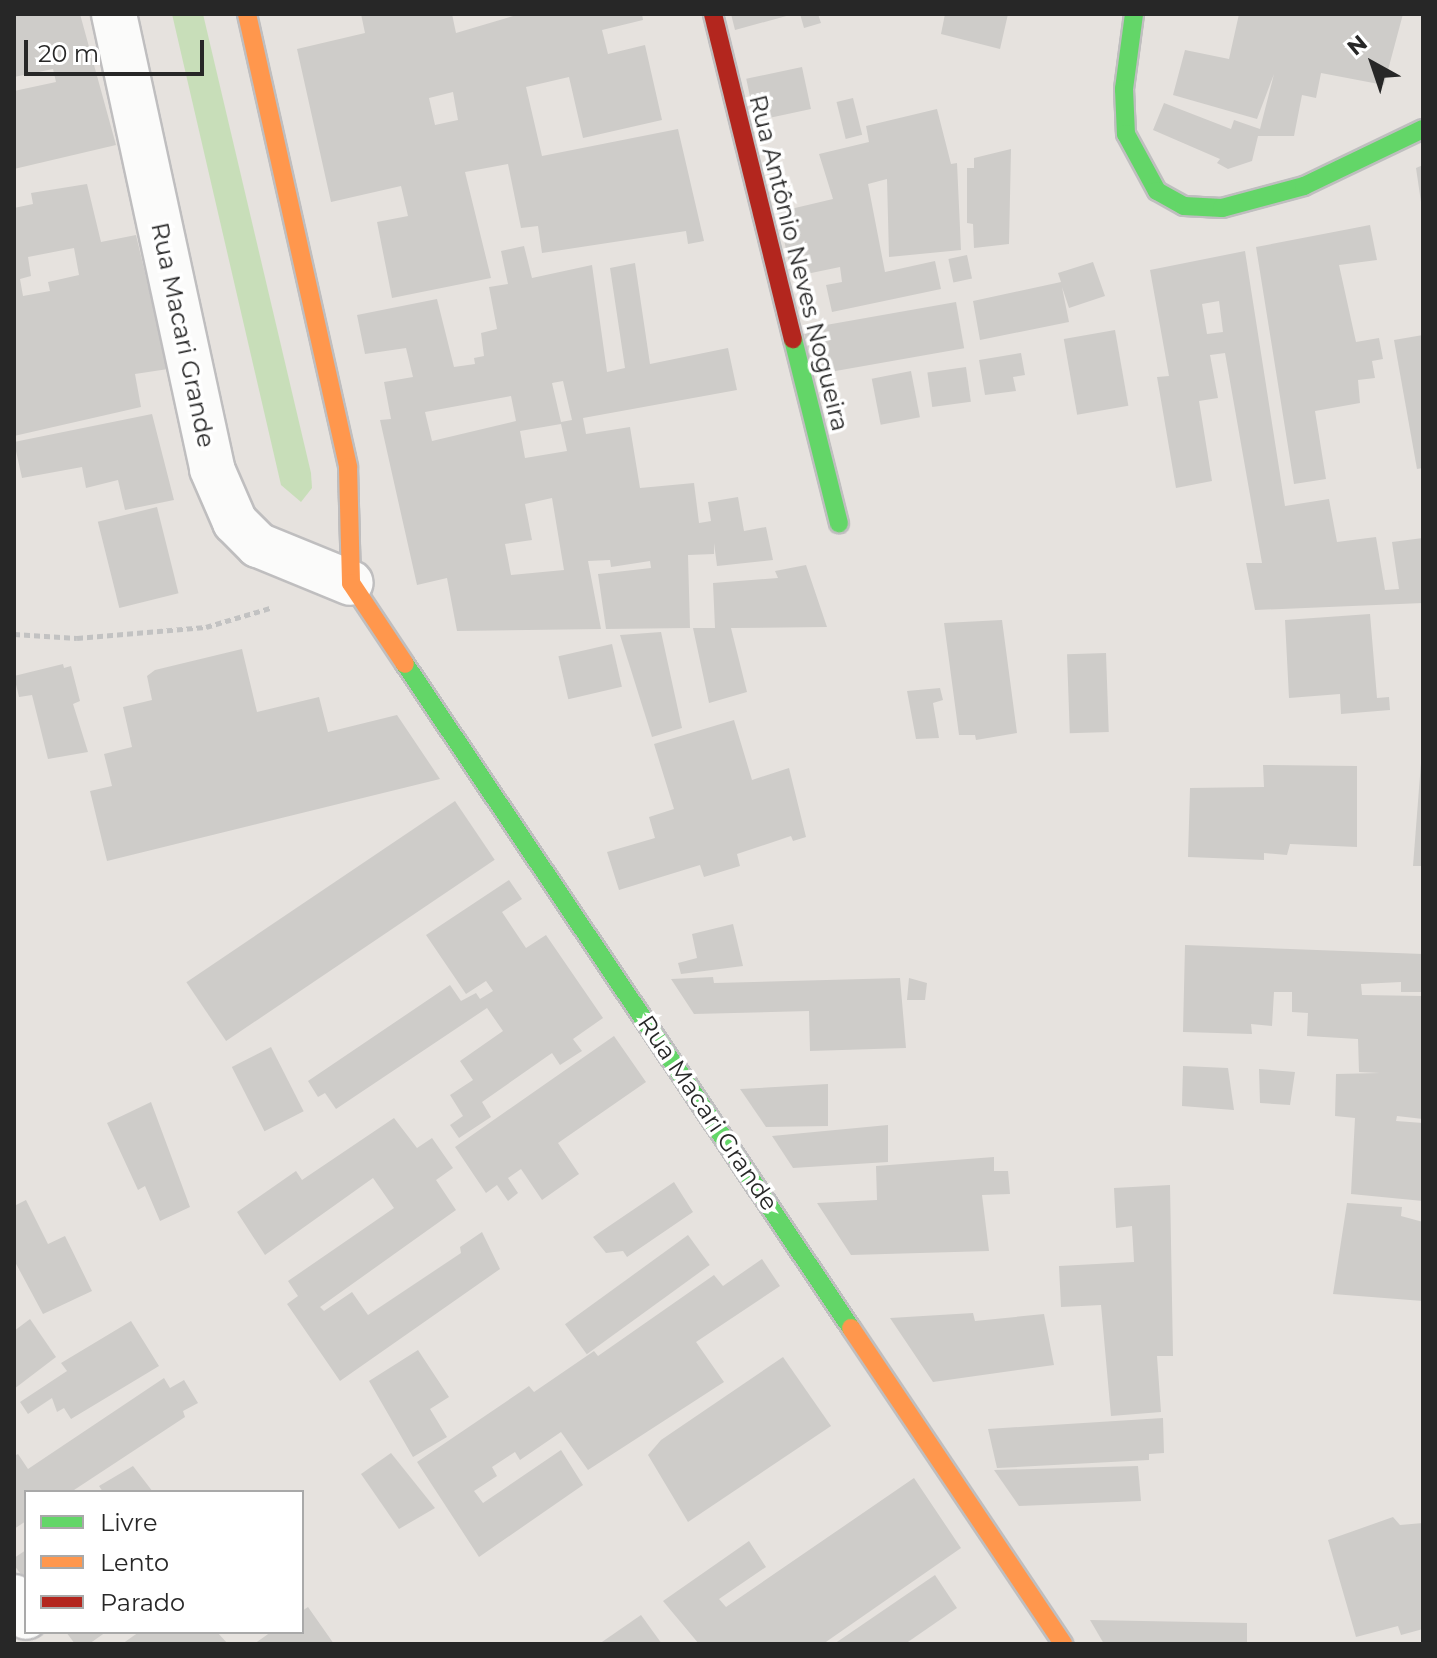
<!DOCTYPE html>
<meta charset="utf-8">
<style>
body{margin:0}
#map{position:relative;width:1437px;height:1658px;overflow:hidden;background:#e6e2de;font-family:Montserrat,sans-serif}
div>[style]{position:absolute}
.green>*{inset:0;background:#c8deb9}
.building>*{inset:0;background:#ceccc9;transform-origin:0 0}
.path>*{height:5px;margin-top:-2.5px;transform-origin:0;background:repeating-linear-gradient(90deg,#c2c2c2 0 6px,transparent 0 10px)}
.roads{filter:drop-shadow(2px 0 #bfbebf) drop-shadow(-2px 0 #bfbebf) drop-shadow(0 2px #bfbebf) drop-shadow(0 -2px #bfbebf)}
.street>*{height:44px;margin:-22px;padding:0 22px;transform-origin:22px;border-radius:22px;background:#fbfbfa}
.fast>*{height:18px;margin:-9px;padding:0 9px;transform-origin:9px;border-radius:9px;background:#63d668}
.slow>*{height:18px;margin:-9px;padding:0 9px;transform-origin:9px;border-radius:9px;background:#ff974d}
.jam>*{height:18px;margin:-9px;padding:0 9px;transform-origin:9px;border-radius:9px;background:#b3261e}
span{translate:-50% -50%;white-space:nowrap;text-align:center;line-height:1.15;-webkit-text-stroke:7px #fff;paint-order:stroke}
.street-label{font-size:24px;color:#272727}
.frame{position:absolute;inset:0;border:16px solid #272727;pointer-events:none}
.legend{position:absolute;left:24px;top:1490px;width:280px;height:144px;box-sizing:border-box;background:#fff;border:2px solid #a9a9a9;margin:0;padding:10px 14px;list-style:none;font-size:24px;color:#272727}
.legend li{display:flex;align-items:center;gap:16px;height:40px}
.legend b{width:40px;border:2px solid #a9a9a9}
.north{position:absolute;left:1333px;top:24px;width:80px;height:80px;-webkit-text-stroke:6px #fff;paint-order:stroke;rotate:320deg;font-size:22px;font-weight:700;line-height:32px;text-align:center;color:#272727}
.north::after{content:'';display:block;margin:auto;width:28px;height:36px;background:#272727;clip-path:polygon(50% 0,100% 100%,50% 72%,0 100%)}
.scale{position:absolute;left:24px;top:40px;width:180px;height:36px;box-sizing:border-box;border:4px solid #272727;border-top:0;padding-left:10px;font-size:24px;line-height:28px;white-space:nowrap;color:#272727;-webkit-text-stroke:6px #fff;paint-order:stroke}
</style>
<div id="map">
<div class="green">
<i style="clip-path:polygon(172px 14px,203px 14px,311px 473px,312px 488px,301px 502px,281px 485px)"></i>
</div>
<div class="building">
<i style="clip-path:polygon(14px 14px,80px 14px,116px 145px,14px 169px,14px 91px,56px 82px,53px 69px,14px 77px)"></i>
<i style="clip-path:polygon(evenodd,361px 14px,452px 14px,456px 33px,520px 14px,642px 14px,643px 20px,602px 30px,608px 54px,645px 45px,662px 120px,583px 138px,569px 77px,526px 87px,542px 156px,678px 129px,704px 241px,688px 244px,686px 231px,542px 253px,538px 226px,521px 228px,508px 164px,465px 172px,491px 278px,392px 298px,377px 222px,408px 216px,401px 186px,331px 202px,297px 49px,365px 33px,361px 14px,453px 92px,458px 120px,435px 125px,429px 98px,453px 92px)"></i>
<i style="clip-path:polygon(731px 14px,790px 14px,790px 15px,735px 30px)"></i>
<i style="clip-path:polygon(800px 14px,818px 14px,821px 23px,804px 28px)"></i>
<i style="clip-path:polygon(945px 14px,1008px 14px,1000px 49px,941px 34px)"></i>
<i style="clip-path:polygon(1239px 14px,1288px 15px,1403px 14px,1384px 85px,1321px 73px,1316px 98px,1302px 95px,1294px 136px,1258px 136px,1252px 161px,1228px 169px,1217px 163px,1220px 159px,1153px 130px,1164px 103px,1231px 129px,1234px 120px,1260px 129px,1274px 74px,1257px 119px,1173px 95px,1185px 50px,1229px 59px)"></i>
<i style="left:802px;top:67px;width:43px;height:57px;rotate:78deg"></i>
<i style="left:853px;top:98px;width:38px;height:17px;rotate:76deg"></i>
<i style="clip-path:polygon(937px 109px,951px 164px,957px 163px,961px 250px,889px 257px,887px 179px,868px 184px,885px 272px,935px 261px,941px 289px,832px 312px,826px 285px,842px 282px,840px 267px,792px 277px,778px 212px,833px 199px,819px 154px,869px 142px,866px 126px)"></i>
<i style="clip-path:polygon(1011px 149px,1009px 244px,974px 248px,973px 224px,967px 223px,967px 168px,974px 168px,974px 158px)"></i>
<i style="clip-path:polygon(1423px 165px,1423px 202px,1421px 202px,1416px 168px)"></i>
<i style="clip-path:polygon(evenodd,87px 184px,101px 242px,136px 235px,168px 369px,135px 374px,141px 407px,14px 436px,14px 208px,33px 204px,31px 193px,87px 184px,74px 248px,79px 275px,48px 282px,50px 291px,23px 296px,20px 279px,31px 276px,28px 257px,74px 248px)"></i>
<i style="clip-path:polygon(1370px 225px,1377px 260px,1339px 265px,1356px 342px,1379px 338px,1383px 359px,1372px 361px,1375px 378px,1358px 380px,1360px 403px,1315px 411px,1326px 479px,1294px 484px,1256px 247px)"></i>
<i style="clip-path:polygon(evenodd,524px 246px,532px 278px,592px 265px,607px 372px,625px 368px,610px 268px,635px 263px,650px 364px,728px 348px,737px 390px,583px 418px,586px 434px,630px 427px,640px 488px,694px 483px,699px 523px,711px 521px,708px 502px,738px 497px,744px 531px,766px 527px,773px 560px,717px 566px,714px 543px,714px 554px,688px 555px,690px 628px,606px 629px,598px 574px,651px 568px,650px 561px,611px 567px,610px 560px,588px 561px,601px 629px,457px 631px,447px 578px,417px 585px,380px 420px,391px 419px,384px 382px,413px 377px,406px 348px,365px 354px,357px 315px,437px 299px,454px 367px,475px 364px,474px 358px,484px 356px,481px 333px,497px 329px,489px 287px,508px 284px,501px 251px,524px 246px,563px 381px,572px 420px,561px 422px,552px 383px,563px 381px,524px 246px,511px 396px,516px 421px,432px 441px,425px 412px,511px 396px,524px 246px,561px 424px,567px 451px,525px 458px,520px 431px,561px 424px,524px 246px,552px 498px,564px 570px,511px 575px,505px 544px,532px 540px,525px 504px,552px 498px)"></i>
<i style="clip-path:polygon(evenodd,1245px 251px,1285px 506px,1329px 499px,1337px 542px,1376px 537px,1385px 590px,1399px 589px,1392px 542px,1423px 538px,1423px 603px,1255px 610px,1246px 563px,1262px 563px,1225px 353px,1210px 355px,1218px 398px,1199px 401px,1212px 481px,1176px 488px,1157px 377px,1169px 376px,1150px 270px,1245px 251px,1219px 301px,1223px 332px,1207px 334px,1202px 304px,1219px 301px)"></i>
<i style="left:967px;top:255px;width:24px;height:19px;rotate:78deg"></i>
<i style="clip-path:polygon(1093px 262px,1105px 296px,1069px 308px,1062px 287px,1069px 322px,980px 340px,973px 301px,1061px 282px,1058px 273px)"></i>
<i style="left:956px;top:302px;width:47px;height:155px;rotate:80deg"></i>
<i style="left:1115px;top:330px;width:77px;height:52px;rotate:80deg"></i>
<i style="clip-path:polygon(1423px 335px,1423px 468px,1417px 469px,1394px 340px)"></i>
<i style="clip-path:polygon(1021px 353px,1025px 375px,1013px 377px,1016px 391px,985px 395px,979px 360px)"></i>
<i style="left:966px;top:367px;width:35px;height:39px;rotate:82deg"></i>
<i style="left:911px;top:371px;width:47px;height:40px;rotate:79deg"></i>
<i style="clip-path:polygon(152px 414px,174px 500px,125px 510px,118px 480px,86px 488px,82px 467px,22px 478px,14px 442px)"></i>
<i style="left:157px;top:507px;width:89px;height:61px;rotate:76deg"></i>
<i style="clip-path:polygon(806px 565px,827px 627px,731px 628px,747px 692px,709px 703px,693px 628px,715px 628px,713px 583px,778px 578px,775px 571px)"></i>
<i style="clip-path:polygon(1370px 614px,1377px 698px,1389px 697px,1390px 710px,1341px 714px,1340px 694px,1289px 698px,1285px 620px)"></i>
<i style="clip-path:polygon(1002px 620px,1017px 733px,976px 740px,975px 735px,959px 735px,944px 623px)"></i>
<i style="clip-path:polygon(661px 632px,682px 728px,652px 737px,620px 635px)"></i>
<i style="left:612px;top:644px;width:44px;height:55px;rotate:77deg"></i>
<i style="clip-path:polygon(242px 649px,257px 712px,319px 697px,328px 732px,397px 715px,440px 779px,107px 861px,90px 791px,112px 786px,104px 754px,132px 747px,123px 707px,152px 700px,147px 676px,155px 670px)"></i>
<i style="left:1106px;top:653px;width:79px;height:39px;rotate:88deg"></i>
<i style="clip-path:polygon(63px 664px,64px 668px,71px 666px,80px 701px,73px 704px,88px 752px,48px 759px,32px 695px,19px 697px,14px 676px)"></i>
<i style="clip-path:polygon(940px 688px,943px 700px,933px 703px,939px 738px,916px 739px,907px 691px)"></i>
<i style="clip-path:polygon(734px 720px,752px 780px,789px 768px,806px 837px,793px 841px,791px 836px,737px 854px,740px 866px,704px 877px,700px 865px,619px 890px,607px 852px,655px 838px,649px 817px,674px 809px,654px 744px)"></i>
<i style="clip-path:polygon(1421px 763px,1423px 763px,1423px 866px,1413px 866px)"></i>
<i style="clip-path:polygon(1263px 765px,1357px 766px,1357px 847px,1290px 844px,1287px 855px,1264px 853px,1264px 860px,1188px 857px,1190px 788px,1264px 787px)"></i>
<i style="left:455px;top:801px;width:71px;height:324px;rotate:56deg"></i>
<i style="clip-path:polygon(509px 880px,522px 899px,502px 912px,526px 948px,546px 935px,603px 1018px,573px 1039px,582px 1051px,560px 1065px,552px 1053px,482px 1102px,491px 1117px,459px 1138px,450px 1125px,463px 1116px,450px 1095px,473px 1080px,460px 1061px,503px 1031px,487px 1008px,336px 1109px,325px 1093px,318px 1097px,308px 1081px,450px 985px,461px 1001px,476px 993px,480px 999px,493px 991px,486px 981px,466px 994px,426px 935px)"></i>
<i style="clip-path:polygon(733px 924px,743px 966px,681px 974px,678px 963px,697px 958px,692px 934px)"></i>
<i style="clip-path:polygon(1185px 945px,1423px 954px,1423px 992px,1401px 992px,1401px 982px,1361px 984px,1362px 995px,1423px 996px,1423px 1119px,1397px 1116px,1396px 1121px,1423px 1123px,1423px 1201px,1351px 1194px,1355px 1118px,1335px 1116px,1336px 1074px,1380px 1073px,1359px 1072px,1358px 1039px,1307px 1036px,1308px 1013px,1292px 1012px,1292px 992px,1274px 992px,1272px 1026px,1251px 1024px,1252px 1034px,1183px 1032px)"></i>
<i style="clip-path:polygon(713px 977px,714px 983px,900px 978px,906px 1048px,810px 1051px,809px 1011px,694px 1014px,671px 979px)"></i>
<i style="clip-path:polygon(909px 978px,927px 983px,925px 1000px,907px 1000px)"></i>
<i style="clip-path:polygon(614px 1036px,646px 1082px,558px 1143px,579px 1174px,542px 1200px,521px 1169px,508px 1178px,518px 1193px,508px 1201px,497px 1185px,486px 1193px,455px 1147px)"></i>
<i style="left:271px;top:1047px;width:72px;height:44px;rotate:63deg"></i>
<i style="clip-path:polygon(1183px 1066px,1228px 1068px,1234px 1110px,1182px 1106px)"></i>
<i style="clip-path:polygon(1259px 1069px,1295px 1072px,1290px 1105px,1260px 1103px)"></i>
<i style="clip-path:polygon(828px 1084px,828px 1126px,766px 1127px,740px 1089px)"></i>
<i style="clip-path:polygon(151px 1102px,190px 1207px,160px 1221px,145px 1186px,138px 1190px,107px 1123px)"></i>
<i style="clip-path:polygon(394px 1118px,417px 1148px,432px 1138px,453px 1168px,436px 1180px,456px 1210px,320px 1307px,324px 1311px,352px 1292px,368px 1315px,461px 1253px,460px 1247px,482px 1232px,500px 1269px,340px 1381px,287px 1304px,298px 1296px,288px 1281px,394px 1208px,373px 1178px,265px 1255px,237px 1212px,296px 1171px,302px 1180px)"></i>
<i style="clip-path:polygon(888px 1125px,888px 1162px,793px 1168px,772px 1136px)"></i>
<i style="clip-path:polygon(994px 1157px,994px 1171px,1008px 1171px,1010px 1194px,982px 1195px,989px 1251px,851px 1255px,817px 1203px,877px 1200px,876px 1166px)"></i>
<i style="clip-path:polygon(674px 1182px,693px 1212px,627px 1257px,623px 1251px,606px 1253px,593px 1237px)"></i>
<i style="clip-path:polygon(1170px 1185px,1173px 1356px,1157px 1356px,1161px 1412px,1111px 1416px,1101px 1305px,1061px 1307px,1059px 1266px,1134px 1262px,1132px 1226px,1116px 1228px,1114px 1188px)"></i>
<i style="clip-path:polygon(26px 1200px,48px 1244px,65px 1236px,92px 1291px,43px 1314px,14px 1260px,14px 1206px)"></i>
<i style="clip-path:polygon(1347px 1203px,1402px 1207px,1401px 1216px,1423px 1222px,1423px 1301px,1333px 1294px)"></i>
<i style="left:688px;top:1235px;width:37px;height:152px;rotate:54deg"></i>
<i style="clip-path:polygon(762px 1259px,780px 1286px,696px 1342px,724px 1382px,588px 1470px,561px 1432px,520px 1460px,515px 1452px,492px 1467px,497px 1476px,474px 1491px,483px 1503px,561px 1450px,583px 1485px,479px 1557px,417px 1462px,529px 1386px,534px 1392px,594px 1351px,598px 1356px,714px 1275px,723px 1286px)"></i>
<i style="clip-path:polygon(973px 1313px,975px 1321px,1044px 1314px,1054px 1365px,933px 1382px,890px 1318px)"></i>
<i style="clip-path:polygon(30px 1319px,56px 1357px,14px 1389px,14px 1331px)"></i>
<i style="clip-path:polygon(131px 1321px,159px 1366px,71px 1419px,64px 1408px,57px 1412px,52px 1398px,28px 1414px,20px 1402px,67px 1371px,61px 1363px)"></i>
<i style="clip-path:polygon(418px 1350px,449px 1397px,430px 1409px,447px 1437px,413px 1457px,369px 1381px)"></i>
<i style="clip-path:polygon(783px 1357px,831px 1426px,688px 1522px,648px 1455px,661px 1440px)"></i>
<i style="clip-path:polygon(164px 1378px,170px 1388px,184px 1380px,198px 1403px,183px 1411px,185px 1417px,71px 1492px,26px 1492px,26px 1521px,14px 1529px,14px 1456px,18px 1454px,28px 1469px)"></i>
<i style="clip-path:polygon(1163px 1418px,1164px 1453px,1149px 1454px,1149px 1460px,997px 1468px,988px 1429px)"></i>
<i style="clip-path:polygon(391px 1453px,435px 1508px,399px 1529px,361px 1474px)"></i>
<i style="clip-path:polygon(133px 1466px,153px 1492px,103px 1492px,99px 1486px)"></i>
<i style="clip-path:polygon(1138px 1466px,1141px 1501px,1019px 1506px,994px 1470px)"></i>
<i style="clip-path:polygon(914px 1478px,961px 1548px,823px 1644px,699px 1644px,663px 1601px,749px 1541px,766px 1567px,719px 1599px,726px 1607px)"></i>
<i style="clip-path:polygon(1393px 1517px,1400px 1525px,1423px 1523px,1423px 1629px,1401px 1635px,1398px 1626px,1356px 1637px,1328px 1540px)"></i>
<i style="clip-path:polygon(26px 1550px,26px 1581px,14px 1565px,14px 1558px)"></i>
<i style="clip-path:polygon(935px 1575px,957px 1608px,905px 1644px,834px 1644px)"></i>
<i style="clip-path:polygon(308px 1607px,334px 1644px,254px 1644px,271px 1632px,302px 1632px,302px 1611px)"></i>
<i style="clip-path:polygon(641px 1615px,662px 1644px,599px 1644px)"></i>
<i style="clip-path:polygon(1090px 1620px,1247px 1623px,1247px 1644px,1104px 1644px)"></i>
<i style="clip-path:polygon(66px 1632px,106px 1632px,89px 1644px,75px 1644px)"></i>
<i style="clip-path:polygon(139px 1632px,217px 1632px,228px 1644px,122px 1644px)"></i>
</div>
<div class="path">
<i style="left:14px;top:634px;width:63px;rotate:3.6deg"></i>
<i style="left:77px;top:638px;width:129px;rotate:-4.9deg"></i>
<i style="left:206px;top:627px;width:67px;rotate:-16.5deg"></i>
</div>
<div class="roads">
<div class="street">
<i style="left:114px;top:14px;width:465px;rotate:77.8deg"></i>
<i style="left:212px;top:469px;width:58px;rotate:66.5deg"></i>
<i style="left:235px;top:522px;width:33px;rotate:45deg"></i>
<i style="left:258px;top:545px;width:100px;rotate:22.2deg"></i>
<i style="left:14px;top:1597px;width:23px;rotate:59deg"></i>
</div>
<div class="fast">
<i style="left:1134px;top:14px;width:76px;rotate:97.6deg"></i>
<i style="left:1124px;top:89px;width:45px;rotate:87.5deg"></i>
<i style="left:1126px;top:134px;width:65px;rotate:61.5deg"></i>
<i style="left:1157px;top:191px;width:31px;rotate:29deg"></i>
<i style="left:1184px;top:206px;width:38px;rotate:3deg"></i>
<i style="left:1222px;top:208px;width:85px;rotate:-15deg"></i>
<i style="left:1304px;top:186px;width:132px;rotate:-25.6deg"></i>
<i style="left:793px;top:339px;width:190px;rotate:76deg"></i>
<i style="left:405px;top:664px;width:800px;rotate:56.11deg"></i>
</div>
<div class="slow">
<i style="left:247px;top:14px;width:464px;rotate:77.4deg"></i>
<i style="left:348px;top:467px;width:116px;rotate:88.5deg"></i>
<i style="left:351px;top:583px;width:97px;rotate:56.3deg"></i>
<i style="left:851px;top:1328px;width:381px;rotate:56.1deg"></i>
</div>
<div class="jam">
<i style="left:713px;top:14px;width:335px;rotate:76.2deg"></i>
</div>
</div>
<div class="street-label">
<span style="left:799px;top:263px;rotate:76deg">Rua Antônio Neves Nogueira</span>
<span style="left:183px;top:335px;rotate:78deg">Rua Macari Grande</span>
<span style="left:708px;top:1113px;rotate:56deg">Rua Macari Grande</span>
</div>
<div class="frame"></div>
<ul class="legend">
<li><b style="height:10px;background:#63d668"></b>Livre</li>
<li><b style="height:10px;background:#ff974d"></b>Lento</li>
<li><b style="height:10px;background:#b3261e"></b>Parado</li>
</ul>
<div class="north">N</div>
<div class="scale">20 m</div>
</div>
